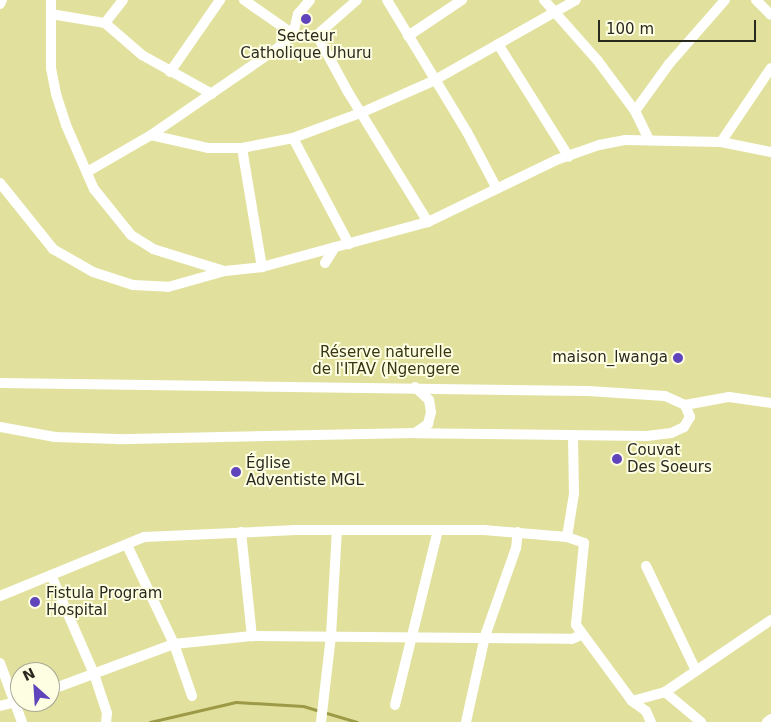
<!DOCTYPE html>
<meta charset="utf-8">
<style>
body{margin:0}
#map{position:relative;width:771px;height:722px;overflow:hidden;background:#f0f1d6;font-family:"DejaVu Sans",sans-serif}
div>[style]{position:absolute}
.green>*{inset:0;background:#e1e19d}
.stream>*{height:3px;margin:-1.5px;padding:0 1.5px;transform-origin:1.5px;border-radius:1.5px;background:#9c9a46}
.minor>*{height:10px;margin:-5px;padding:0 5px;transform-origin:5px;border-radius:5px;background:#fff}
.dots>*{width:14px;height:14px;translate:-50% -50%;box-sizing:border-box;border:2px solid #fefee3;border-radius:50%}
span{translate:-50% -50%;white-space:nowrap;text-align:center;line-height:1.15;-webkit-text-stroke:4px #fefee3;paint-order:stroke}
.poi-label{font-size:15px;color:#29291f}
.right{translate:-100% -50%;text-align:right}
.left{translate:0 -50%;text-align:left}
.park-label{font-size:15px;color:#373611}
.north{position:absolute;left:10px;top:662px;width:50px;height:50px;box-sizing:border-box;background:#fefee3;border:1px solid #a9a995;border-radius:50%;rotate:334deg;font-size:14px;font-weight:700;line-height:20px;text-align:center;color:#29291f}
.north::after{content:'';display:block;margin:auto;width:18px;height:22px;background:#5f44bc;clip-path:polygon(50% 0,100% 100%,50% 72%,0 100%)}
.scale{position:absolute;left:598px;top:20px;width:158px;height:22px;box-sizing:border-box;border:2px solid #29291f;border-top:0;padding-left:6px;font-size:15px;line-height:18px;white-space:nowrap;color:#29291f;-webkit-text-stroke:4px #fefee3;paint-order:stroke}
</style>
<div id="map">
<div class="green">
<i style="clip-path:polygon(evenodd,0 0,771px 0,771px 722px,0 722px,0 0,20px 672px,50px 672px,50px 702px,20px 702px,20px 672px)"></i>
</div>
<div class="stream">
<i style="left:150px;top:722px;width:88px;rotate:-13.1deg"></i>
<i style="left:236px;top:702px;width:67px;rotate:3.4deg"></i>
<i style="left:303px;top:706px;width:56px;rotate:16.5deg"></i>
</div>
<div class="minor">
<i style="left:51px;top:0;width:68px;rotate:90deg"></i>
<i style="left:51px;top:68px;width:26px;rotate:79deg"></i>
<i style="left:56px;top:94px;width:33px;rotate:72deg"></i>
<i style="left:66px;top:125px;width:70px;rotate:66.4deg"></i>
<i style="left:94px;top:189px;width:59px;rotate:51.2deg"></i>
<i style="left:131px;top:235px;width:26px;rotate:32deg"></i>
<i style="left:153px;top:249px;width:74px;rotate:17.2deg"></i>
<i style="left:244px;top:0;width:60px;rotate:34.8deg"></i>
<i style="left:293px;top:34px;width:10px;rotate:17deg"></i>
<i style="left:303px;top:37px;width:14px;rotate:-8deg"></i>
<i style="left:317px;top:35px;width:65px;rotate:61.5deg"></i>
<i style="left:348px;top:92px;width:153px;rotate:58.4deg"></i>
<i style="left:387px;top:0;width:154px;rotate:58.8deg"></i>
<i style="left:467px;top:132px;width:64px;rotate:62.2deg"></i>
<i style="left:544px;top:0;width:81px;rotate:48.5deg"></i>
<i style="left:598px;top:61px;width:62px;rotate:53.5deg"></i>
<i style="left:635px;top:111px;width:32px;rotate:64deg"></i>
<i style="left:756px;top:0;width:21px;rotate:45deg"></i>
<i style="left:0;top:4px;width:4px;rotate:-63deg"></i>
<i style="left:51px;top:14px;width:55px;rotate:9.5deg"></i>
<i style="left:105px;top:23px;width:29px;rotate:-52deg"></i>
<i style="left:105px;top:23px;width:49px;rotate:40.9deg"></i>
<i style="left:142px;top:55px;width:80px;rotate:29.1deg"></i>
<i style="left:317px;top:35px;width:53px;rotate:-41.2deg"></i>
<i style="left:408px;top:36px;width:65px;rotate:-33.7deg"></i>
<i style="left:498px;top:44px;width:133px;rotate:57.9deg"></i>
<i style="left:170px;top:72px;width:88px;rotate:-55.2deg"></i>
<i style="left:635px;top:111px;width:58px;rotate:-54.1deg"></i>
<i style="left:669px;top:64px;width:85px;rotate:-48.8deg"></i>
<i style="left:151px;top:135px;width:58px;rotate:12.8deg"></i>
<i style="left:208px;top:148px;width:34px"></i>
<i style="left:242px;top:148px;width:52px;rotate:-11.1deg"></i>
<i style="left:293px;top:138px;width:75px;rotate:-20.4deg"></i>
<i style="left:363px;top:112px;width:77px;rotate:-23.9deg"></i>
<i style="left:433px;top:81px;width:164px;rotate:-29.5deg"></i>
<i style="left:293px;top:138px;width:120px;rotate:62.2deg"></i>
<i style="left:721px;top:142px;width:89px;rotate:-56deg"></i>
<i style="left:242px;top:148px;width:121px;rotate:80.5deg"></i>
<i style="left:87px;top:172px;width:74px;rotate:-30deg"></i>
<i style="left:151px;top:135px;width:155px;rotate:-34.5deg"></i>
<i style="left:279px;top:47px;width:19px;rotate:-43deg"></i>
<i style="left:293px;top:34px;width:21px;rotate:-76deg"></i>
<i style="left:298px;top:14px;width:18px;rotate:-49deg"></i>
<i style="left:0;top:183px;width:85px;rotate:51.2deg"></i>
<i style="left:53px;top:249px;width:46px;rotate:29.9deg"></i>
<i style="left:93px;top:272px;width:42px;rotate:18deg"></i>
<i style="left:133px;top:285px;width:35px;rotate:3deg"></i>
<i style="left:168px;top:287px;width:59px;rotate:-15.7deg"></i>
<i style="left:225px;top:271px;width:37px;rotate:-6deg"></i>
<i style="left:262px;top:267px;width:172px;rotate:-15.2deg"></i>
<i style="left:428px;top:222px;width:142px;rotate:-25.8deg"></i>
<i style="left:556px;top:160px;width:46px;rotate:-19.2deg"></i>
<i style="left:599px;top:145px;width:26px;rotate:-11deg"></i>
<i style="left:625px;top:140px;width:96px;rotate:1.2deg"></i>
<i style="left:721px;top:142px;width:51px;rotate:11.3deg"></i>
<i style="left:325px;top:263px;width:19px;rotate:-58deg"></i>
<i style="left:0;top:383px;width:588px;rotate:0.78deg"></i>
<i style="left:588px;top:391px;width:77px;rotate:3.7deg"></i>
<i style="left:665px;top:396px;width:22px;rotate:24deg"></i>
<i style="left:685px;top:405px;width:13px;rotate:67deg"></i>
<i style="left:690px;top:417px;width:12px;rotate:121deg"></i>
<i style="left:684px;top:427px;width:14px;rotate:155deg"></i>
<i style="left:671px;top:433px;width:24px;rotate:173deg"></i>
<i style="left:647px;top:436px;width:232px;rotate:-179.3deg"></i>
<i style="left:415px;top:433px;width:297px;rotate:178.8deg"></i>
<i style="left:118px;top:439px;width:63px;rotate:-178.2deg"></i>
<i style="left:55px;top:437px;width:56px;rotate:-169.7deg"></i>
<i style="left:685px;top:405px;width:45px;rotate:-10.3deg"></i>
<i style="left:729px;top:397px;width:42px;rotate:8.1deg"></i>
<i style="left:415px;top:433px;width:16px;rotate:-35deg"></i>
<i style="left:428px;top:424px;width:12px;rotate:-76deg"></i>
<i style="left:431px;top:412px;width:12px;rotate:-99deg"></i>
<i style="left:429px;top:400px;width:19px;rotate:-137deg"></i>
<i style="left:241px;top:532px;width:105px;rotate:84deg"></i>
<i style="left:567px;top:537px;width:44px;rotate:-80.8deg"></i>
<i style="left:574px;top:494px;width:57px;rotate:-91deg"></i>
<i style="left:127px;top:545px;width:110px;rotate:64.6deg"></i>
<i style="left:174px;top:644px;width:55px;rotate:70.9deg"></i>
<i style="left:646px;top:566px;width:116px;rotate:64.5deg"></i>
<i style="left:51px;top:575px;width:108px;rotate:66.5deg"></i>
<i style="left:94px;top:674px;width:41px;rotate:71.6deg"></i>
<i style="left:107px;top:713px;width:9px;rotate:96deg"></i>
<i style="left:0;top:596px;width:156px;rotate:-22.3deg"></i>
<i style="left:144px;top:537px;width:152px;rotate:-2.6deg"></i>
<i style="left:296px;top:530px;width:188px"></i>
<i style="left:484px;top:530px;width:83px;rotate:4.8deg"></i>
<i style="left:567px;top:537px;width:18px;rotate:19deg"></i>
<i style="left:584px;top:543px;width:82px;rotate:95.6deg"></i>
<i style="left:576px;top:625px;width:94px;rotate:53.6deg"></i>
<i style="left:632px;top:701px;width:17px;rotate:36deg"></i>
<i style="left:646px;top:711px;width:12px;rotate:66deg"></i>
<i style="left:0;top:663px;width:63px;rotate:69.6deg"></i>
<i style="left:50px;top:690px;width:132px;rotate:-20.4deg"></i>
<i style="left:174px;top:644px;width:78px;rotate:-5.9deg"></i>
<i style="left:252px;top:636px;width:320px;rotate:0.5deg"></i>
<i style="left:572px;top:639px;width:10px;rotate:-24deg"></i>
<i style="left:665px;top:692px;width:128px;rotate:-34.2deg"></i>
<i style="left:632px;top:701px;width:34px;rotate:-15deg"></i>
<i style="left:665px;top:692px;width:47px;rotate:39.8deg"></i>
<i style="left:395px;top:705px;width:180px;rotate:-76.2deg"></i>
<i style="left:0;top:706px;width:21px;rotate:-14deg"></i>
<i style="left:321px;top:722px;width:87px;rotate:-83.4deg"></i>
<i style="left:331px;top:636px;width:106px;rotate:-86.8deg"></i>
<i style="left:466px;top:722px;width:88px;rotate:-77.5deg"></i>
<i style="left:485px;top:636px;width:93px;rotate:-70.6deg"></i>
<i style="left:516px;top:548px;width:16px;rotate:-83deg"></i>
<i style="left:767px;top:722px;width:5px;rotate:-37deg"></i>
</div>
<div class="dots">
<i style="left:306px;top:19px;background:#5f44bc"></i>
<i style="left:678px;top:358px;background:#5f44bc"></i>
<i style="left:617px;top:459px;background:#5f44bc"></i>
<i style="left:236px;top:472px;background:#5f44bc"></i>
<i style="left:35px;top:602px;background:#5f44bc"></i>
</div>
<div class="poi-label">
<span style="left:306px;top:45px">Secteur<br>Catholique Uhuru</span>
<span class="right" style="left:668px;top:358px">maison_lwanga</span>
<span class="left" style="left:627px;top:459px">Couvat<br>Des Soeurs</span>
<span class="left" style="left:246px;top:472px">Église<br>Adventiste MGL</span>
<span class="left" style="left:46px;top:602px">Fistula Program<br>Hospital</span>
</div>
<div class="park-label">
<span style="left:386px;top:361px">Réserve naturelle<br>de l'ITAV (Ngengere</span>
</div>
<div class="north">N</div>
<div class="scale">100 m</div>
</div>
